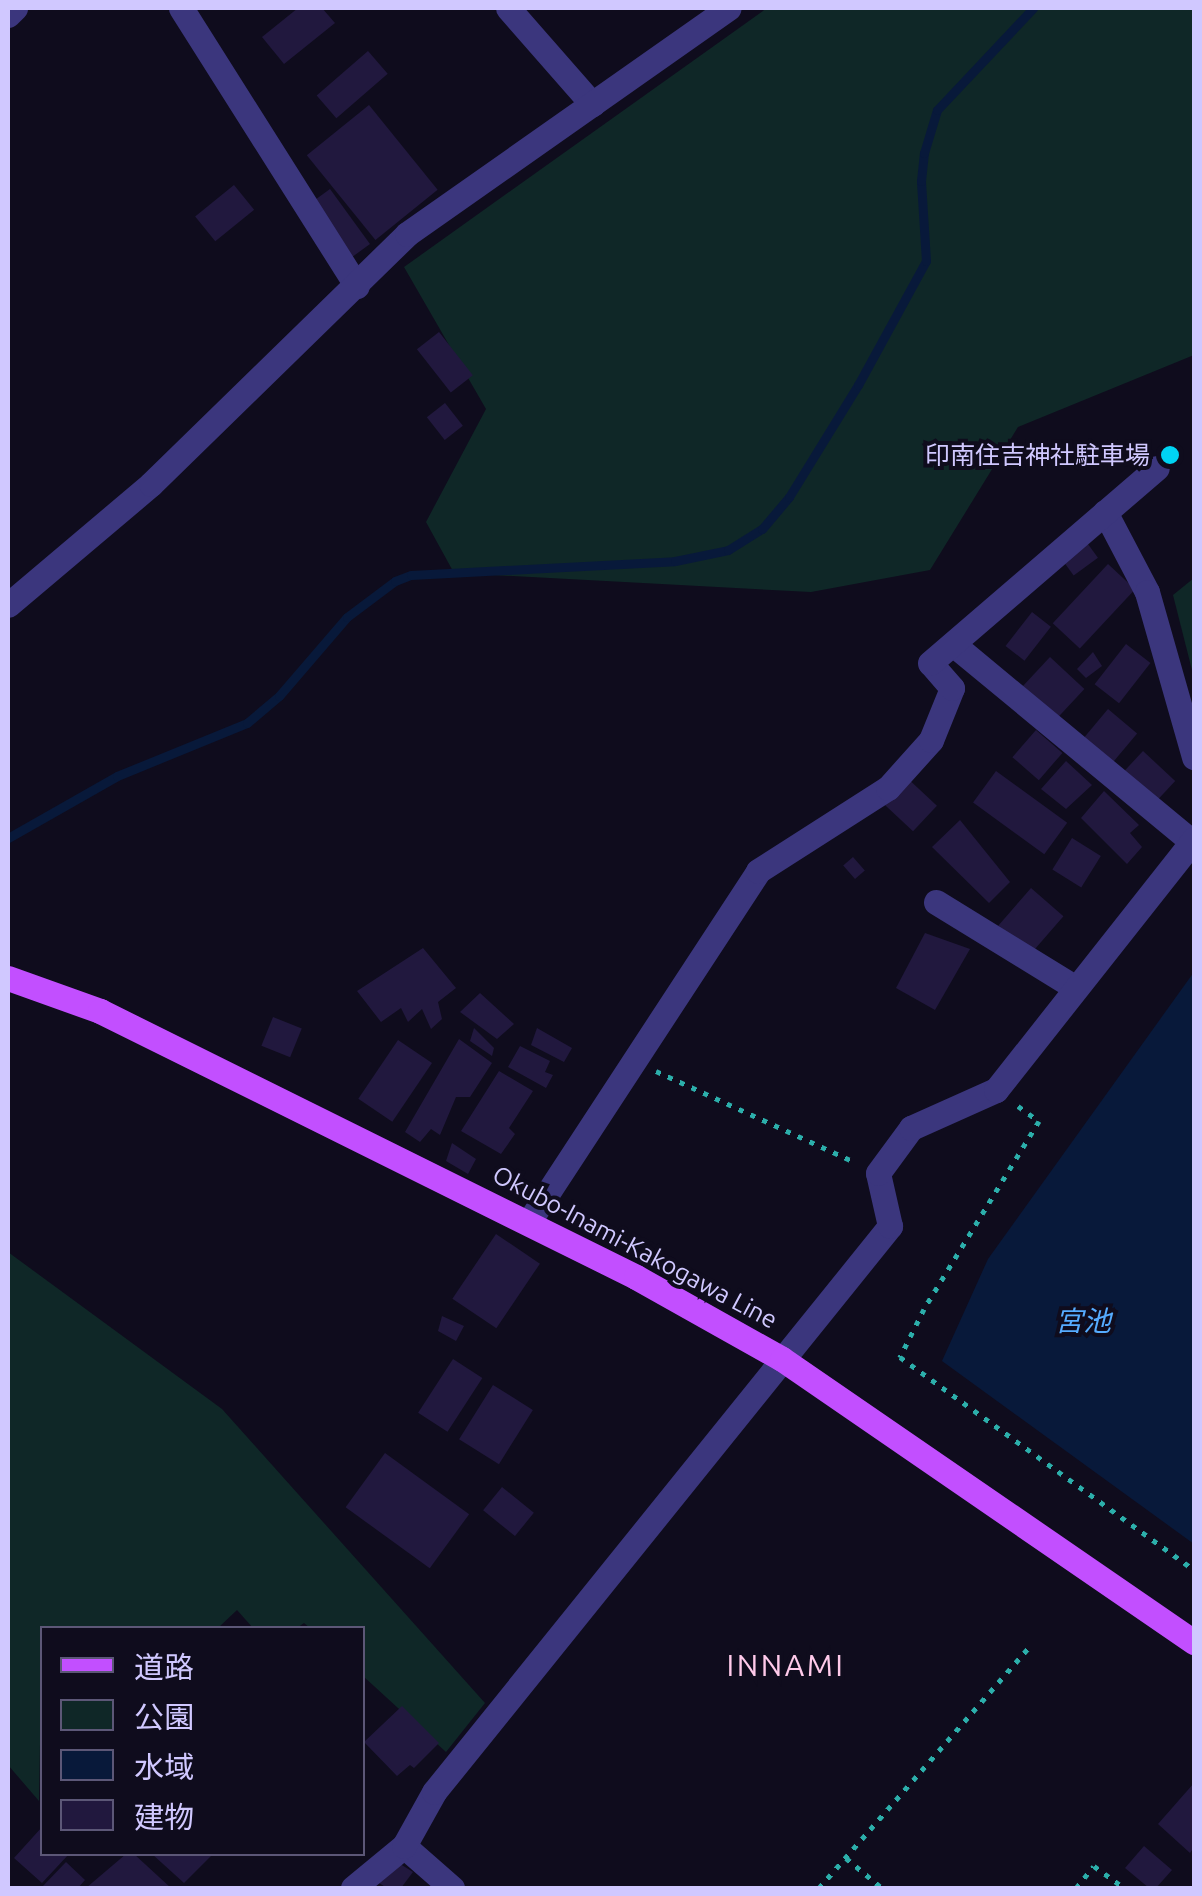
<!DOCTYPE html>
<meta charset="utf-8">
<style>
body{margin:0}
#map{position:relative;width:1202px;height:1896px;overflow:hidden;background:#0f0c1d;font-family:Ubuntu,"Noto Sans JP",sans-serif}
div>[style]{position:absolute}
.green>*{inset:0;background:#0f2727}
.water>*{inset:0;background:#08193a}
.stream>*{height:9px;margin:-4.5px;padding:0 4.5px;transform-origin:4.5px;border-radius:4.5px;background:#08193a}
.building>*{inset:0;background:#21183e;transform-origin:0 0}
.path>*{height:5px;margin-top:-2.5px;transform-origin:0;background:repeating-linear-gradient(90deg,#2cafab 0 5px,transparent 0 13px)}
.minor>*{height:25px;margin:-12.5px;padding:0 12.5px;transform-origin:12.5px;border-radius:12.5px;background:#3b367d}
.major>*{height:25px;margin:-12.5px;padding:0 12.5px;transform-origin:12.5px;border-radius:12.5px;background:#c24fff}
.dots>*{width:28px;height:28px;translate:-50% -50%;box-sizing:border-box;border:5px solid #0f0c1d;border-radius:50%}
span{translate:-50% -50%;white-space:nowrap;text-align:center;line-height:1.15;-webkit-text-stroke:8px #0f0c1d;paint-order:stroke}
.poi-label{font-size:25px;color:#d0c8ff}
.right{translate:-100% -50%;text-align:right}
.street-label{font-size:25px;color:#d0c8ff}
.water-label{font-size:28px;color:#56acff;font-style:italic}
.quarter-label{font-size:30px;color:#ffcaea;letter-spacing:2.5px}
.frame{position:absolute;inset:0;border:10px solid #d0c8ff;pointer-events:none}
.legend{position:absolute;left:40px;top:1626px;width:325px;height:230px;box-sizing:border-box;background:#0f0c1d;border:2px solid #5c5777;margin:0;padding:12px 18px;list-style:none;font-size:30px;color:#d0c8ff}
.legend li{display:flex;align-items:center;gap:20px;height:50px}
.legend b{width:50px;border:2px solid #5c5777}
</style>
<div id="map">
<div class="green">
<i style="clip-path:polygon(767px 8px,1194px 8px,1194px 355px,1018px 427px,930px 570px,811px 592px,454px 573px,426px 522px,486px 409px,404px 267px)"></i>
<i style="clip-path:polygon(1194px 578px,1194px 678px,1173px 595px)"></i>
<i style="clip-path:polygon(8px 1252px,222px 1409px,485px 1703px,446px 1752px,363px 1676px,362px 1628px,310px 1628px,304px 1623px,297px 1628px,253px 1628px,237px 1610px,218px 1628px,42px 1628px,39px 1801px,8px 1765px)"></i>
</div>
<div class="water">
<i style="clip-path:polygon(1194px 972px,1194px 1544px,942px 1361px,988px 1259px)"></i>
</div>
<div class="stream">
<i style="left:8px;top:838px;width:125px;rotate:-29.6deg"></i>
<i style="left:117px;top:776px;width:140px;rotate:-22.2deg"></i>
<i style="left:247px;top:723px;width:42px;rotate:-40.2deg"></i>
<i style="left:279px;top:696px;width:104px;rotate:-49.3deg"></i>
<i style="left:347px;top:617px;width:60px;rotate:-36.9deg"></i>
<i style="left:395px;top:581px;width:17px;rotate:-21deg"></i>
<i style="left:411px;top:575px;width:264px;rotate:-3deg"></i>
<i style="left:675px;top:561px;width:54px;rotate:-11.7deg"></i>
<i style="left:728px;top:550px;width:40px;rotate:-32deg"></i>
<i style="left:762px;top:529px;width:42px;rotate:-49.8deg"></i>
<i style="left:789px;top:497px;width:132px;rotate:-58.4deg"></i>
<i style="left:858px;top:385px;width:141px;rotate:-61.3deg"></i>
<i style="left:926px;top:261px;width:80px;rotate:-93.6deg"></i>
<i style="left:921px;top:181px;width:28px;rotate:-84deg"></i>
<i style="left:924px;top:153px;width:45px;rotate:-73.2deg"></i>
<i style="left:937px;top:110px;width:140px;rotate:-46.7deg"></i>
</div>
<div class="building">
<i style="clip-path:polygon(298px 8px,322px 8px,335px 23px,284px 64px,262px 37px)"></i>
<i style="left:368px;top:51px;width:30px;height:68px;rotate:49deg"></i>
<i style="left:369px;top:105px;width:109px;height:80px;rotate:51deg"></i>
<i style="left:234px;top:185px;width:32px;height:50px;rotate:51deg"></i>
<i style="left:330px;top:189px;width:68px;height:25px;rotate:54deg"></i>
<i style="left:439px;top:332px;width:55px;height:28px;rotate:52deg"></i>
<i style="left:445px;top:403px;width:29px;height:23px;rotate:52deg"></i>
<i style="left:1085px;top:540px;width:22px;height:30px;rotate:54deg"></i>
<i style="left:1108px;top:564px;width:37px;height:81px;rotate:43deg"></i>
<i style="left:1032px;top:612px;width:24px;height:43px;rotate:38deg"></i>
<i style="left:1126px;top:644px;width:31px;height:51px;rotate:38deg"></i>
<i style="clip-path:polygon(1093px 652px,1102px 666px,1086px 678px,1077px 669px)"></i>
<i style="left:1050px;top:657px;width:47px;height:40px;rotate:43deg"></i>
<i style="left:1108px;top:709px;width:38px;height:40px;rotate:40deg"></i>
<i style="left:1036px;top:730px;width:35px;height:36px;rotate:41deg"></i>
<i style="left:1143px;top:751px;width:44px;height:28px;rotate:43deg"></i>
<i style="clip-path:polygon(1066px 761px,1092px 785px,1066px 809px,1041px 789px)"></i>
<i style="left:996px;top:771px;width:88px;height:39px;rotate:36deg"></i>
<i style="left:904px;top:775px;width:45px;height:35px;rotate:43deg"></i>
<i style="clip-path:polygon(1104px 791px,1139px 825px,1130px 833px,1142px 847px,1127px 864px,1081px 818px)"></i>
<i style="clip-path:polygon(960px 820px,1010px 882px,989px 903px,932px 847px)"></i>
<i style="left:1072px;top:838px;width:34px;height:37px;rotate:32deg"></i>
<i style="left:853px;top:857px;width:18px;height:13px;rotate:49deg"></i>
<i style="left:1031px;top:888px;width:43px;height:50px;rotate:41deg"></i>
<i style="clip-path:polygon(925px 933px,970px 949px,935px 1010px,896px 988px)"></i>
<i style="clip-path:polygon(423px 948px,456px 988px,438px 1002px,442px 1019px,431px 1029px,422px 1009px,408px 1022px,401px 1008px,381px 1022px,357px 991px)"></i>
<i style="clip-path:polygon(480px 993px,514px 1024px,497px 1039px,460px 1012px)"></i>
<i style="left:273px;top:1017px;width:31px;height:31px;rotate:22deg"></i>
<i style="clip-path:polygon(474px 1028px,494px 1048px,492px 1056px,470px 1041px)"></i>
<i style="clip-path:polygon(537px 1028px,572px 1048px,564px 1062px,531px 1045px)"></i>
<i style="clip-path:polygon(459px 1039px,492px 1063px,470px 1097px,456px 1097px,440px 1135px,431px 1129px,420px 1142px,405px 1132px)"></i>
<i style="left:398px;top:1040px;width:41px;height:71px;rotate:34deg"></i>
<i style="clip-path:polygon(520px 1046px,550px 1061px,545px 1072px,553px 1075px,546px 1088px,508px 1067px)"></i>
<i style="clip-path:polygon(499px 1071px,533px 1091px,509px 1128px,515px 1134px,501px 1154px,461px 1131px)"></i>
<i style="clip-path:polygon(452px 1143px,476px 1159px,468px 1174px,446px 1161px)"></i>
<i style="left:496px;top:1234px;width:53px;height:78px;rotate:34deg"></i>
<i style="clip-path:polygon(442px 1316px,464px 1326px,456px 1341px,438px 1331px)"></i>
<i style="left:453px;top:1359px;width:35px;height:64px;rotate:33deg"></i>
<i style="left:493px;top:1385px;width:47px;height:64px;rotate:32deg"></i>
<i style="left:385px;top:1453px;width:104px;height:67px;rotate:36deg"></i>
<i style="left:502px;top:1487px;width:41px;height:30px;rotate:39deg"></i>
<i style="clip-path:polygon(402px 1706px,439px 1743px,414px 1768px,410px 1765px,397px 1776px,364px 1742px)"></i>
<i style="clip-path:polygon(1194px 1783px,1194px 1847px,1190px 1853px,1158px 1824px)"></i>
<i style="clip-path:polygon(42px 1827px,42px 1854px,69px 1854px,42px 1883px,14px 1858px)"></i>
<i style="clip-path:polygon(1144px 1846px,1172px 1870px,1156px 1888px,1149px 1888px,1125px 1868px)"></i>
<i style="clip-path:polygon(126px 1854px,134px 1854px,171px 1888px,86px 1888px)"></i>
<i style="clip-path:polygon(152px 1854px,213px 1854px,184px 1883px)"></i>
<i style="clip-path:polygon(66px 1862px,85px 1880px,78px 1888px,41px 1888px)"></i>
<i style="clip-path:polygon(397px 1862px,413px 1872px,401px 1888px,387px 1888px,379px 1883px)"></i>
</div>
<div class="path">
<i style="left:656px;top:1071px;width:219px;rotate:24.6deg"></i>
<i style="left:1018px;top:1106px;width:26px;rotate:36deg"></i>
<i style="left:1039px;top:1121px;width:220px;rotate:121.5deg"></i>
<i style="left:924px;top:1309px;width:54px;rotate:116.6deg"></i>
<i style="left:900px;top:1357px;width:363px;rotate:35.9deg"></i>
<i style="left:846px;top:1858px;width:47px;rotate:39.8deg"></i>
<i style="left:819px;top:1888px;width:322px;rotate:-48.9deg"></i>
<i style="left:1076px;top:1888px;width:28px;rotate:-51deg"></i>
<i style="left:1094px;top:1866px;width:37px;rotate:36deg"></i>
</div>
<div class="minor">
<i style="left:181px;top:8px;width:329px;rotate:57.7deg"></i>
<i style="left:508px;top:8px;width:128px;rotate:48.8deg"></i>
<i style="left:8px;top:15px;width:10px;rotate:-45deg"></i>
<i style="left:1105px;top:512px;width:90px;rotate:62.3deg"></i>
<i style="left:1147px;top:592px;width:172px;rotate:74.1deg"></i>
<i style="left:8px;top:605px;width:187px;rotate:-40.2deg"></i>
<i style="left:151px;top:484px;width:358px;rotate:-44.3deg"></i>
<i style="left:407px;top:234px;width:393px;rotate:-35.1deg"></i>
<i style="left:953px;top:644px;width:310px;rotate:39.6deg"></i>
<i style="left:936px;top:902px;width:164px;rotate:31.6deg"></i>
<i style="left:528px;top:1223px;width:420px;rotate:-56.8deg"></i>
<i style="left:758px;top:871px;width:154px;rotate:-32.6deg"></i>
<i style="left:888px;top:788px;width:64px;rotate:-48.1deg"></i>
<i style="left:931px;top:740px;width:56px;rotate:-68deg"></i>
<i style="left:952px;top:688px;width:33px;rotate:-131deg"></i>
<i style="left:930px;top:663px;width:299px;rotate:-40.7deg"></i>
<i style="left:404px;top:1846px;width:64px;rotate:41.2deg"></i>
<i style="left:353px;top:1888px;width:66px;rotate:-39.5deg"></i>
<i style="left:404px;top:1846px;width:62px;rotate:-60.9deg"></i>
<i style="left:434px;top:1792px;width:727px;rotate:-51.14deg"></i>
<i style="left:890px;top:1226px;width:54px;rotate:-102.8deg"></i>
<i style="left:878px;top:1173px;width:56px;rotate:-53.7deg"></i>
<i style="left:911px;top:1128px;width:93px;rotate:-24.1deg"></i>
<i style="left:996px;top:1090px;width:320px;rotate:-51.7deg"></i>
</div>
<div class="major">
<i style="left:8px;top:978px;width:98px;rotate:19.7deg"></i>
<i style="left:100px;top:1011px;width:598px;rotate:26.39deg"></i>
<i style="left:636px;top:1277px;width:167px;rotate:29.3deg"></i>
<i style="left:782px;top:1359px;width:500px;rotate:34.5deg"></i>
</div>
<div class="dots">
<i style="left:1170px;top:455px;background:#00d4f3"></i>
</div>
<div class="poi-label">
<span class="right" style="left:1150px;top:455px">印南住吉神社駐車場</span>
</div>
<div class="street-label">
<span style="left:635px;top:1247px;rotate:28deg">Okubo-Inami-Kakogawa Line</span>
</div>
<div class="water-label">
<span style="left:1083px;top:1321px">宮池</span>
</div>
<div class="quarter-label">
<span style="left:786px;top:1665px">INNAMI</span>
</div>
<div class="frame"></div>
<ul class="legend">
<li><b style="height:12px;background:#c24fff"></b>道路</li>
<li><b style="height:28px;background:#0f2727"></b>公園</li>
<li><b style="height:28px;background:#08193a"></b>水域</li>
<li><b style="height:28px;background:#21183e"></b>建物</li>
</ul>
</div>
